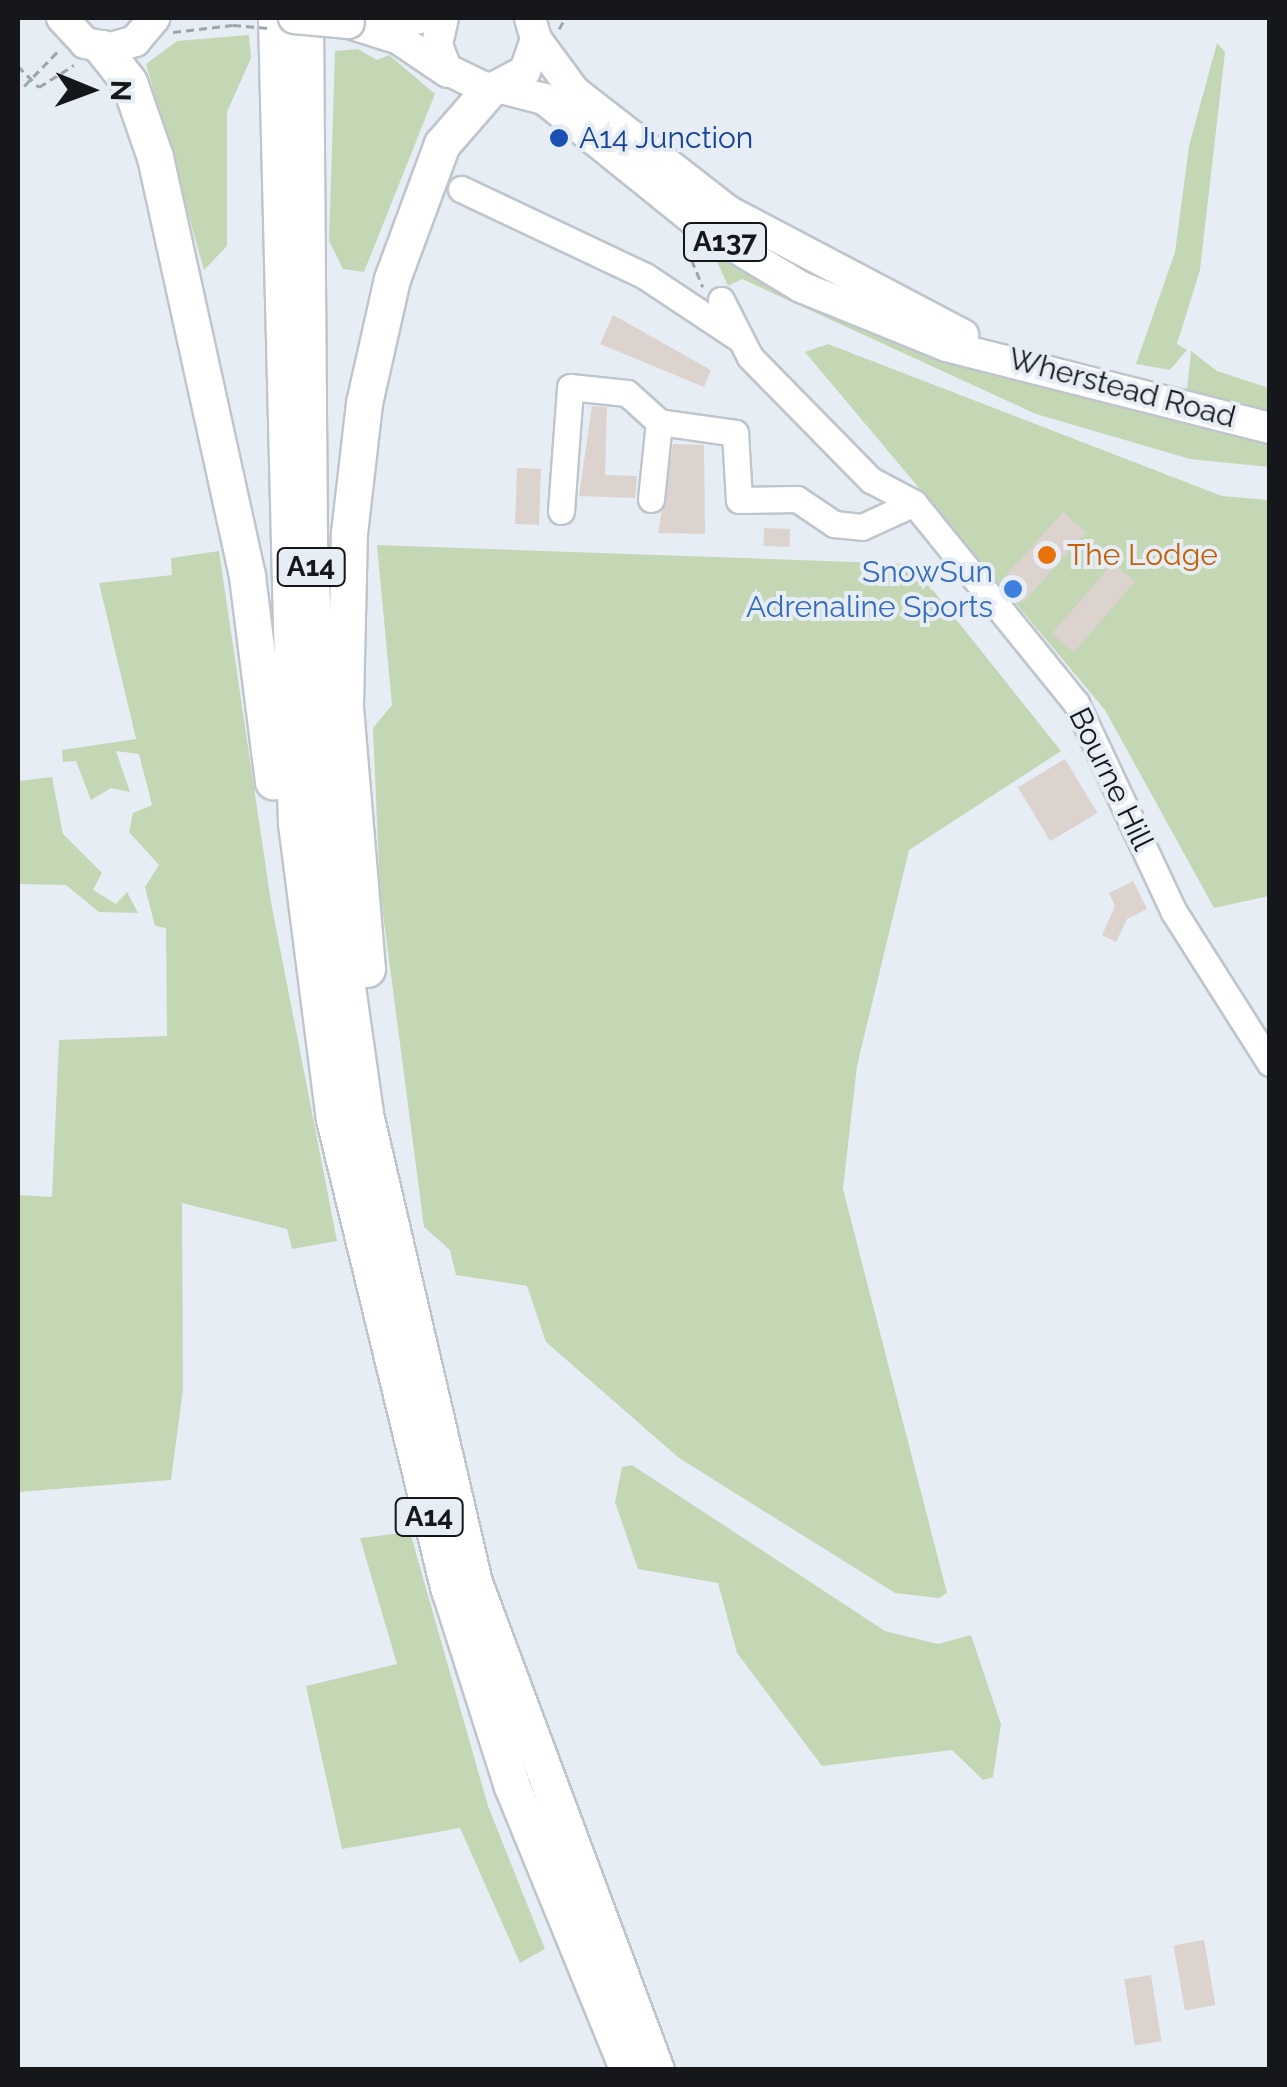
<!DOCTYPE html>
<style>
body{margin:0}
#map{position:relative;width:1287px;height:2087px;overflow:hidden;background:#e7edf5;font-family:Raleway,sans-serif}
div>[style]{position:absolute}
.green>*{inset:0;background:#c4d7b5}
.building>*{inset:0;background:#dcd3ce;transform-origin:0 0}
.path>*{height:2.5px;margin-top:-1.25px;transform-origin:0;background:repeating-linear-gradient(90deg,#9fa4aa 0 8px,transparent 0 13px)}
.roads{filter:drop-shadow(2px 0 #bfc5cc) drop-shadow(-2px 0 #bfc5cc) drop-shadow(0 2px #bfc5cc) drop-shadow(0 -2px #bfc5cc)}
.minor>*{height:25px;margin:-12.5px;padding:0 12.5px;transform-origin:12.5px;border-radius:12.5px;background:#fff}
.major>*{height:30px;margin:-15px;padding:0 15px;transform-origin:15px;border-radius:15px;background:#fff}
.highway>*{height:35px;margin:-17.5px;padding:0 17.5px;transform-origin:17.5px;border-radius:17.5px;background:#fff}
.path-bridge>*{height:2.5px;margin-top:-1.25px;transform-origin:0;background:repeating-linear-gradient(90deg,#9fa4aa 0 8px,transparent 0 13px)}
.bridges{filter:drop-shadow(2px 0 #bfc5cc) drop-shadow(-2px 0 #bfc5cc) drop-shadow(0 2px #bfc5cc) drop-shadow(0 -2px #bfc5cc)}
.major-bridge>*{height:30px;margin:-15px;padding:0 15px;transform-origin:15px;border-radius:15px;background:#fff}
.dots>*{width:28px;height:28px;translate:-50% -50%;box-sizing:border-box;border:5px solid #e7edf5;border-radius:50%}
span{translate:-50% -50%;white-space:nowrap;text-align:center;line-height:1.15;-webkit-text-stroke:8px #e7edf5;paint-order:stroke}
.shield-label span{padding:2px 8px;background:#e7edf5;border:2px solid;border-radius:8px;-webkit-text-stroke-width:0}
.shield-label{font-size:28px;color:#15171a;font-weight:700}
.transit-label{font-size:30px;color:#164399}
.left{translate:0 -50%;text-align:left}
.street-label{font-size:30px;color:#15171a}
.food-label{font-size:30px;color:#c56008}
.shop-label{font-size:30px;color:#366cbe}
.right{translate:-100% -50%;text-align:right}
.frame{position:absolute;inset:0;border:20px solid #15171a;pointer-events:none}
.north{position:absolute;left:40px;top:40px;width:100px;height:100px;-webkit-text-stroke:8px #e7edf5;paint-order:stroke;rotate:91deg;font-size:28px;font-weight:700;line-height:40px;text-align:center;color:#15171a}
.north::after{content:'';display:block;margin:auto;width:35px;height:45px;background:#15171a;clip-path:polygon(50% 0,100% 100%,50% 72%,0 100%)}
</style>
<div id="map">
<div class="green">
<i style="clip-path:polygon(249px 35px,251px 58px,227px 112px,227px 246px,204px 270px,146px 64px,177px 41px)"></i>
<i style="clip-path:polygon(1217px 43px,1225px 52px,1200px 270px,1177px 344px,1187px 350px,1170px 370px,1136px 364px,1175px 252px,1189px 146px)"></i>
<i style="clip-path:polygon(358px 49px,377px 60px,389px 55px,435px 94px,364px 272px,343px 269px,329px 241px,335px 51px)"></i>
<i style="clip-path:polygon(710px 246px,1143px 411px,1269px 443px,1269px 467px,1190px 459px,1036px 414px,742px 279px,728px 286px)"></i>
<i style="clip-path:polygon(828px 344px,1222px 496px,1269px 500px,1269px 896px,1214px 908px,1105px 710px,805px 352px)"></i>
<i style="clip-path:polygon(1191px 351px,1217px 371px,1269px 388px,1269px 412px,1187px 390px)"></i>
<i style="clip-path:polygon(377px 545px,912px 564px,1061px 751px,909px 850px,857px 1066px,843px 1189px,947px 1593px,939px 1598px,895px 1593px,679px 1458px,546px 1342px,527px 1286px,456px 1275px,450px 1250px,424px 1227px,380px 891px,373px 728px,392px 705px)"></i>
<i style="clip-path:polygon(219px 551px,271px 902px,337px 1241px,292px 1249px,287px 1229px,182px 1203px,183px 1389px,171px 1480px,18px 1492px,18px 1195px,52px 1197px,59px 1040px,167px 1036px,166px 928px,155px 926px,145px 887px,159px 865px,129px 832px,133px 813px,152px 805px,139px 754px,116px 751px,130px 792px,111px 788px,91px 800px,76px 761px,63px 762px,62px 750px,136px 739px,99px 583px,172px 575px,171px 558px)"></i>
<i style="clip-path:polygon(52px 777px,63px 834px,102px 873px,93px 890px,116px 904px,127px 892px,138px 913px,99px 912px,66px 885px,18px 884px,18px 781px)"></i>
<i style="clip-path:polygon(632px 1465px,885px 1631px,938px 1644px,971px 1635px,1001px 1724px,993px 1777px,983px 1780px,952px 1750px,822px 1766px,737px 1653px,718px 1583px,638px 1569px,615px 1502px,622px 1467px)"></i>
<i style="clip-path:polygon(410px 1532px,488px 1806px,545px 1949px,520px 1963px,460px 1828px,342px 1849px,306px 1686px,397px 1664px,360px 1538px)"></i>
</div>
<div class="building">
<i style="clip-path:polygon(613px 315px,711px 370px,704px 387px,600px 344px)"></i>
<i style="clip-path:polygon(592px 406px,607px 407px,605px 475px,637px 476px,635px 498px,579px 496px)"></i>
<i style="clip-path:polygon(673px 444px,704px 445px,705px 534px,658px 533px)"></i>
<i style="left:517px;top:468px;width:24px;height:56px;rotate:2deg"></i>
<i style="left:1063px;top:512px;width:31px;height:94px;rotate:42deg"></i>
<i style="left:764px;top:528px;width:26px;height:18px;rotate:2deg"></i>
<i style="left:1113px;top:563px;width:29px;height:93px;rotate:41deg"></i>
<i style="left:1065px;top:759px;width:63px;height:55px;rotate:59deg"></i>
<i style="clip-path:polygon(1133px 881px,1147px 909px,1127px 919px,1116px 942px,1102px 935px,1115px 906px,1109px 893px)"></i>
<i style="left:1204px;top:1940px;width:66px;height:31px;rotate:80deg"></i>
<i style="left:1151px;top:1975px;width:67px;height:27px;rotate:81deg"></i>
</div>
<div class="path">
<i style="left:559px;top:29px;width:13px;rotate:-61deg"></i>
<i style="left:173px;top:32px;width:60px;rotate:-6.7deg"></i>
<i style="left:18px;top:66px;width:30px;rotate:45deg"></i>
<i style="left:39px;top:87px;width:41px;rotate:-32.2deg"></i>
<i style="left:24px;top:86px;width:52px;rotate:-45.8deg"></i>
<i style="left:687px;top:248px;width:42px;rotate:67.7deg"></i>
</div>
<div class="roads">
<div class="minor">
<i style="left:461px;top:189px;width:204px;rotate:25.3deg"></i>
<i style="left:645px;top:276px;width:114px;rotate:33.6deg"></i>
<i style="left:721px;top:300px;width:64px;rotate:63deg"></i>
<i style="left:750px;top:357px;width:173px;rotate:45.5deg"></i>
<i style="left:871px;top:480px;width:49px;rotate:28.1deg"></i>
<i style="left:914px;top:503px;width:257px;rotate:51deg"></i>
<i style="left:1076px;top:703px;width:231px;rotate:64.9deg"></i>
<i style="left:1174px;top:912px;width:179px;rotate:57.6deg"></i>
<i style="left:651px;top:499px;width:77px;rotate:-84.1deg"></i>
<i style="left:561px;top:511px;width:124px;rotate:-85.8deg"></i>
<i style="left:570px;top:387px;width:57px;rotate:6deg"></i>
<i style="left:627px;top:393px;width:43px;rotate:42.2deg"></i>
<i style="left:659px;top:422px;width:77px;rotate:8.2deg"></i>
<i style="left:735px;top:433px;width:67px;rotate:86.6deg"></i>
<i style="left:739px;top:500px;width:58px;rotate:-1deg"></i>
<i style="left:797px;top:499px;width:45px;rotate:34deg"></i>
<i style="left:834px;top:524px;width:28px;rotate:6deg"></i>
<i style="left:862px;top:527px;width:57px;rotate:-24.8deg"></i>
</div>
<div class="major">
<i style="left:62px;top:18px;width:34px;rotate:47deg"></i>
<i style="left:85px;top:43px;width:26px;rotate:11deg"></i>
<i style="left:111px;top:48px;width:25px;rotate:-16deg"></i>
<i style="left:135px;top:41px;width:30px;rotate:-50deg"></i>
<i style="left:443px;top:18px;width:28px;rotate:103deg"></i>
<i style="left:437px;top:45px;width:26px;rotate:69deg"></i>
<i style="left:446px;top:69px;width:48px;rotate:26deg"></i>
<i style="left:489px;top:90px;width:41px;rotate:-27.8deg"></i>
<i style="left:525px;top:71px;width:34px;rotate:-71deg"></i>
<i style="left:536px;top:39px;width:22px;rotate:-106deg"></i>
<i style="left:349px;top:23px;width:52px;rotate:17.7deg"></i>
<i style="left:399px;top:39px;width:59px;rotate:34deg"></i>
<i style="left:374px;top:27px;width:47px;rotate:-11.1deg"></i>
<i style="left:536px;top:39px;width:64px;rotate:53.8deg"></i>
<i style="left:574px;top:91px;width:195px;rotate:37.9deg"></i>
<i style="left:728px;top:211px;width:266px;rotate:27.8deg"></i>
<i style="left:501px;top:88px;width:44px;rotate:14.3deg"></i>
<i style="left:544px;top:99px;width:207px;rotate:38.9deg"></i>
<i style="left:705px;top:229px;width:112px;rotate:31.1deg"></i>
<i style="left:801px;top:287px;width:157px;rotate:22.1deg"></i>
<i style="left:946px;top:346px;width:334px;rotate:14.2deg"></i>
</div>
<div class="highway">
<i style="left:276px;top:18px;width:805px;rotate:88.58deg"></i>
<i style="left:296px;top:823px;width:298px;rotate:82.7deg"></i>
<i style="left:334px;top:1119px;width:484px;rotate:76.3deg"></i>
<i style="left:449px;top:1589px;width:207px;rotate:72.3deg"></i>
<i style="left:512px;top:1786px;width:307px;rotate:67.8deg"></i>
<i style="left:305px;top:18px;width:525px;rotate:89.56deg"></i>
<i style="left:309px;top:543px;width:275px;rotate:87.1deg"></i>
<i style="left:323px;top:818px;width:299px;rotate:81.9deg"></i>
<i style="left:365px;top:1114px;width:484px;rotate:76.9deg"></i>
<i style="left:475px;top:1585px;width:518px;rotate:69.53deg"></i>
<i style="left:102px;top:48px;width:43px;rotate:51.5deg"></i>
<i style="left:129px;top:82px;width:79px;rotate:70.9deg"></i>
<i style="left:155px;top:157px;width:429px;rotate:77.6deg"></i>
<i style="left:247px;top:576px;width:207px;rotate:82.8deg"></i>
<i style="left:367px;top:969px;width:265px;rotate:-94.8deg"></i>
<i style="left:345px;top:705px;width:172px;rotate:-88.7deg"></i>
<i style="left:349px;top:533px;width:131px;rotate:-83.4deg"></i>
<i style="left:364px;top:403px;width:127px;rotate:-77.3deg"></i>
<i style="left:392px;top:279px;width:144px;rotate:-69.7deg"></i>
<i style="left:442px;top:144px;width:72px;rotate:-49deg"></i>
</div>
</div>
<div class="path-bridge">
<i style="left:233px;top:25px;width:38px;rotate:5deg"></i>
</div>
<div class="bridges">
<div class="major-bridge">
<i style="left:294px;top:18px;width:55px;rotate:5.2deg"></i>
</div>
</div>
<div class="dots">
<i style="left:559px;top:138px;background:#1a4fb4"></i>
<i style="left:1047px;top:555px;background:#e8710a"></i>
<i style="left:1013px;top:589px;background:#3f7fe0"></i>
</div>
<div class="shield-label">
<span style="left:725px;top:242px">A137</span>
<span style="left:311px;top:567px">A14</span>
<span style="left:429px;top:1517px">A14</span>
</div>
<div class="transit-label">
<span class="left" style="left:579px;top:138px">A14 Junction</span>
</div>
<div class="street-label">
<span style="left:1122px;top:388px;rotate:15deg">Wherstead Road</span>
<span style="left:1111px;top:779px;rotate:64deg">Bourne Hill</span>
</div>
<div class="food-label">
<span class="left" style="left:1067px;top:555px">The Lodge</span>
</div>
<div class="shop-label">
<span class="right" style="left:993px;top:589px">SnowSun<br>Adrenaline Sports</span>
</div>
<div class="frame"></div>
<div class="north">N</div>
</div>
